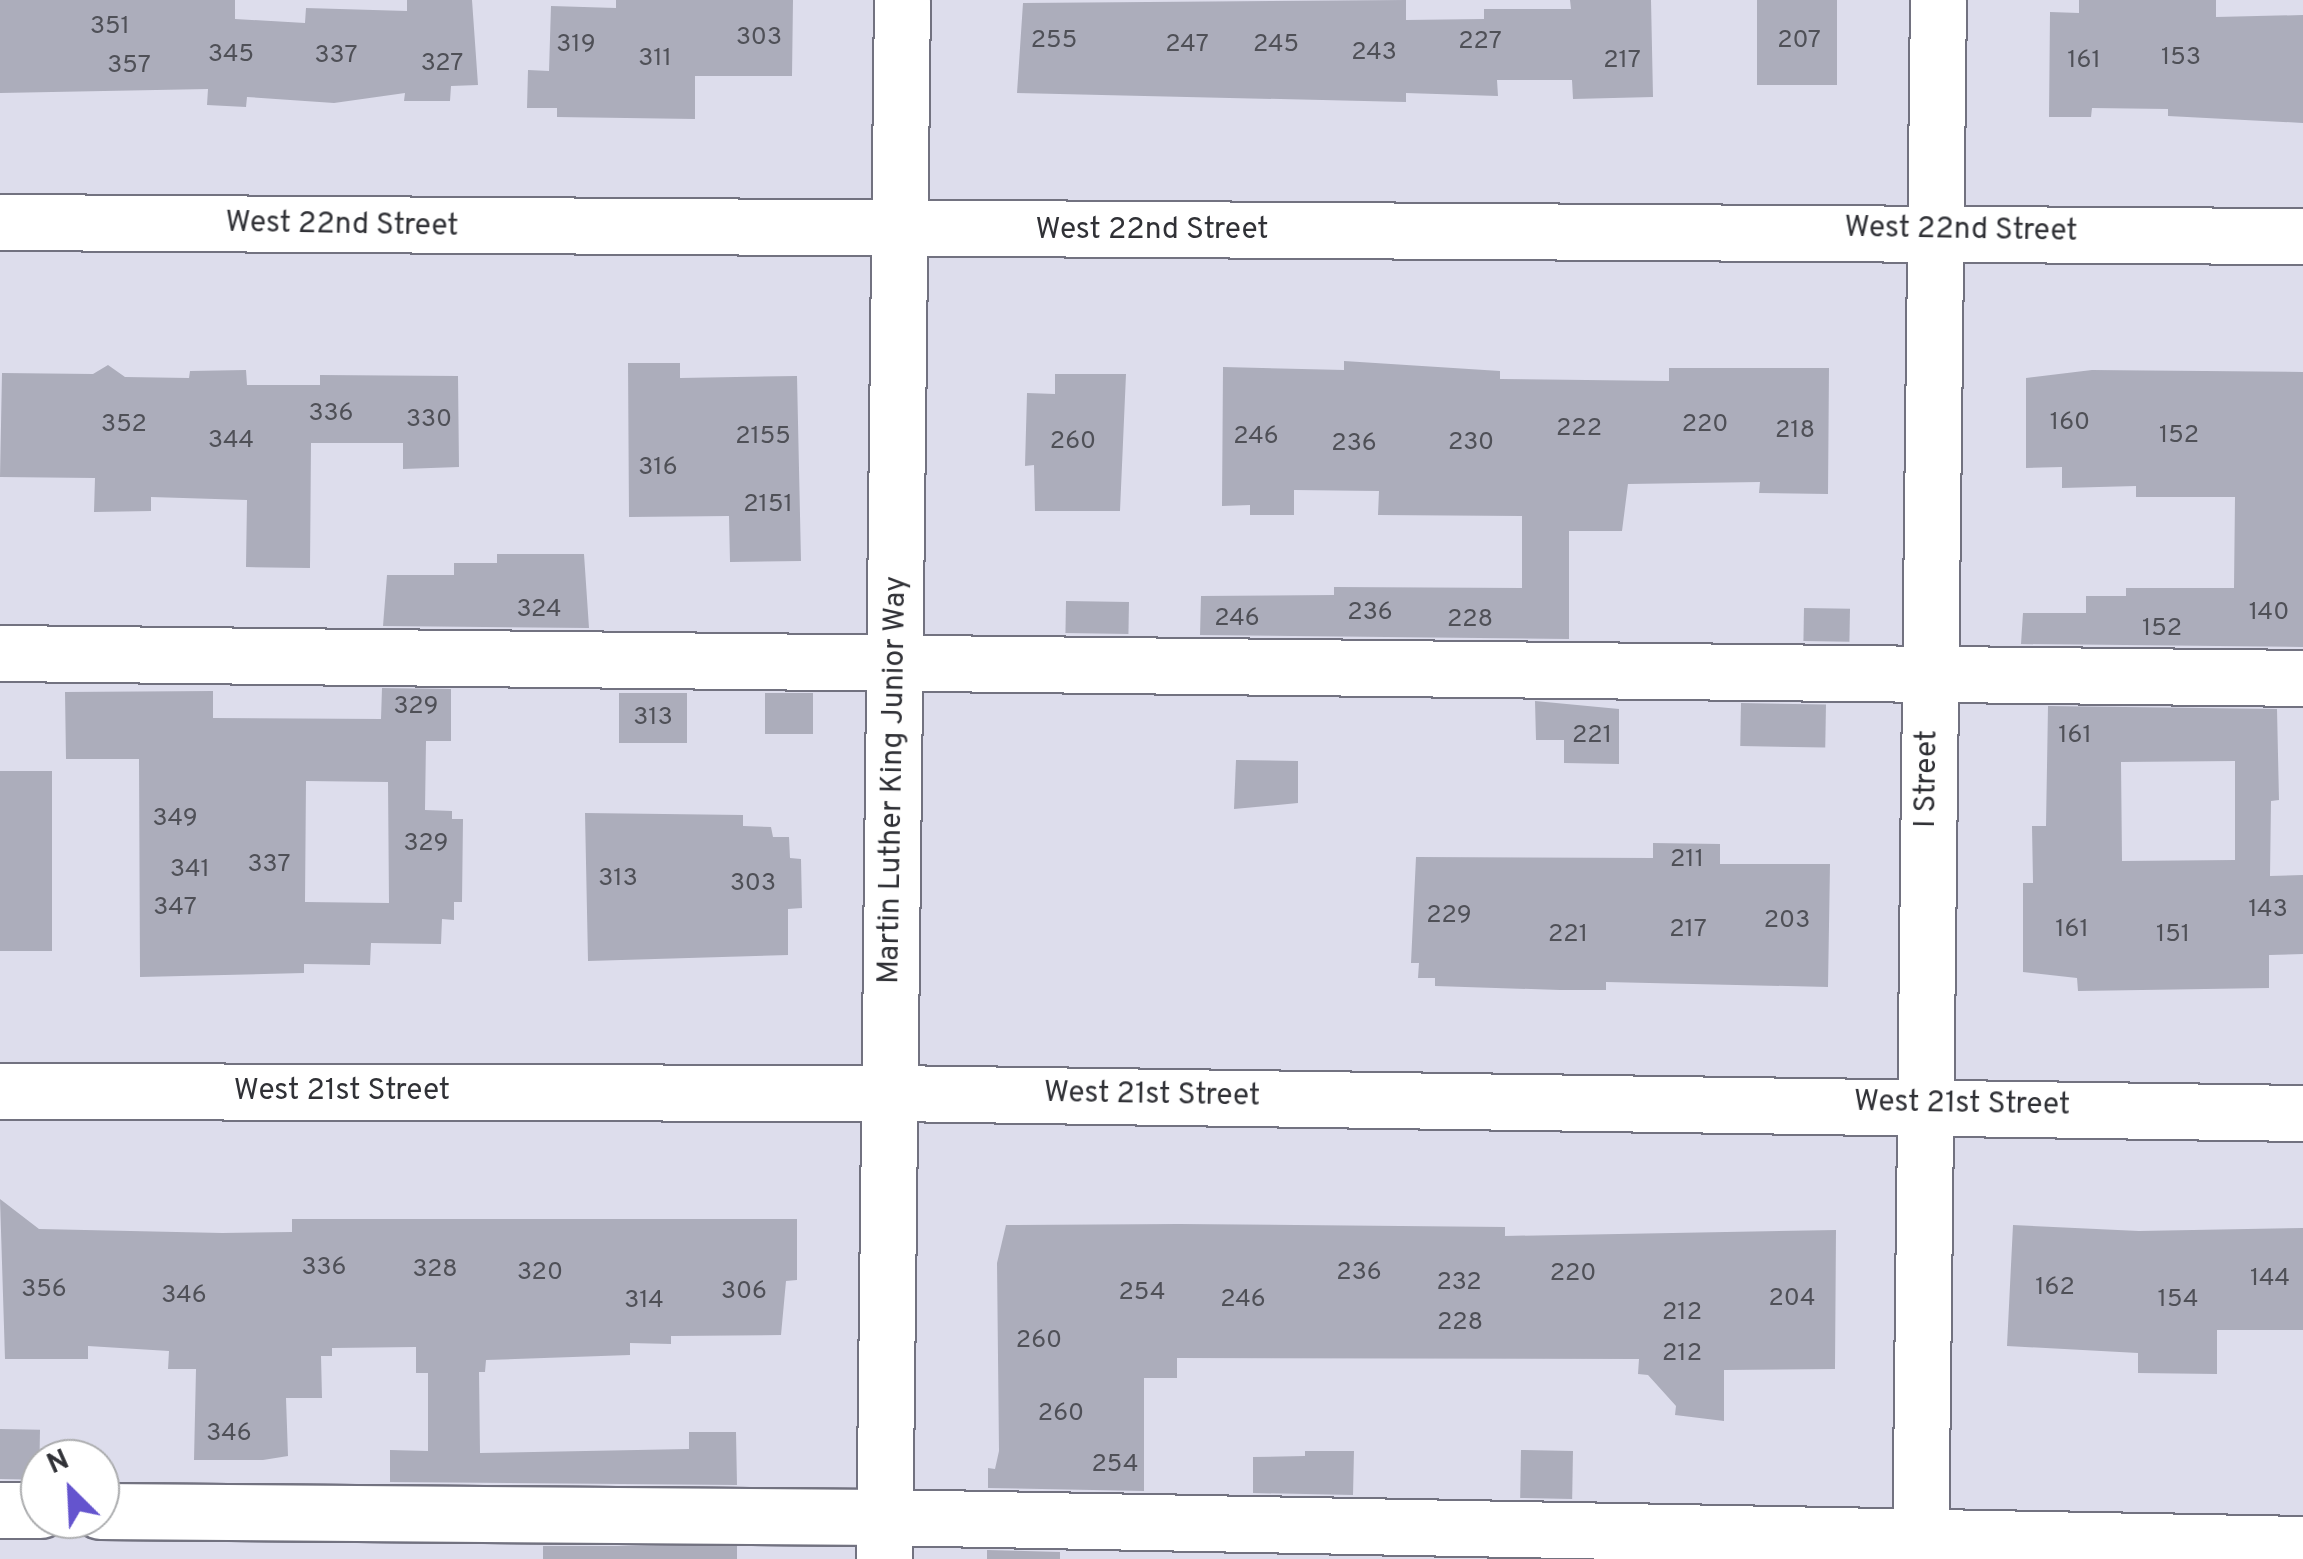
<!DOCTYPE html>
<style>
body{margin:0}
#map{position:relative;width:2303px;height:1559px;overflow:hidden;background:#ddddec;font-family:Overpass,sans-serif}
div>[style]{position:absolute}
.building>*{inset:0;background:#acadbb;transform-origin:0 0}
.roads{filter:drop-shadow(2px 0 #727280) drop-shadow(-2px 0 #727280) drop-shadow(0 2px #727280) drop-shadow(0 -2px #727280)}
.minor>*{height:55px;margin:-27.5px;padding:0 27.5px;transform-origin:27.5px;border-radius:27.5px;background:#fff}
.major>*{height:55px;margin:-27.5px;padding:0 27.5px;transform-origin:27.5px;border-radius:27.5px;background:#fff}
span{translate:-50% -50%;white-space:nowrap;text-align:center;line-height:1.15;-webkit-text-stroke:10px #fff;paint-order:stroke}
.number-label{font-size:25px;color:#4f5057}
.number-label span{-webkit-text-stroke-width:0}
.street-label{font-size:30px;color:#303136}
.north{position:absolute;left:20px;top:1439px;width:100px;height:100px;box-sizing:border-box;background:#fff;border:2px solid #acadaf;border-radius:50%;rotate:336deg;font-size:28px;font-weight:700;line-height:40px;text-align:center;color:#303136}
.north::after{content:'';display:block;margin:auto;width:35px;height:45px;background:#6454ce;clip-path:polygon(50% 0,100% 100%,50% 72%,0 100%)}
</style>
<div id="map">
<div class="building">
<i style="clip-path:polygon(0 0,235px 0,235px 19px,305px 23px,306px 8px,407px 11px,407px 0,472px 0,478px 85px,451px 86px,450px 101px,404px 101px,405px 93px,334px 103px,247px 97px,246px 107px,207px 105px,208px 89px,0 93px)"></i>
<i style="clip-path:polygon(616px 0,793px 0,792px 76px,695px 76px,695px 119px,557px 117px,557px 108px,527px 108px,528px 70px,549px 71px,551px 6px,616px 8px)"></i>
<i style="clip-path:polygon(1406px 0,1406px 20px,1484px 19px,1484px 9px,1571px 9px,1570px 0,1651px 0,1653px 97px,1573px 99px,1572px 80px,1497px 80px,1498px 96px,1406px 93px,1406px 102px,1017px 93px,1023px 3px)"></i>
<i style="left:1757px;top:0;width:80px;height:85px"></i>
<i style="clip-path:polygon(2079px 0,2216px 0,2216px 17px,2303px 15px,2303px 123px,2168px 116px,2168px 109px,2092px 108px,2091px 117px,2049px 117px,2050px 12px,2079px 13px)"></i>
<i style="clip-path:polygon(1344px 361px,1500px 371px,1500px 379px,1669px 381px,1669px 368px,1829px 368px,1828px 494px,1759px 493px,1760px 482px,1628px 484px,1622px 531px,1569px 531px,1569px 639px,1200px 635px,1201px 596px,1334px 595px,1334px 587px,1522px 588px,1522px 516px,1378px 515px,1379px 491px,1294px 490px,1294px 515px,1250px 515px,1250px 505px,1222px 506px,1223px 367px,1344px 370px)"></i>
<i style="clip-path:polygon(628px 363px,680px 363px,680px 378px,797px 376px,801px 561px,730px 562px,729px 516px,629px 517px)"></i>
<i style="clip-path:polygon(108px 365px,125px 377px,189px 378px,190px 371px,246px 370px,247px 385px,320px 385px,320px 375px,458px 376px,459px 467px,403px 469px,403px 443px,311px 443px,310px 568px,246px 567px,247px 500px,151px 497px,151px 511px,94px 512px,95px 478px,0 477px,2px 373px,93px 374px)"></i>
<i style="clip-path:polygon(2092px 370px,2303px 372px,2303px 647px,2021px 644px,2023px 613px,2086px 613px,2086px 596px,2126px 596px,2126px 588px,2234px 588px,2235px 497px,2136px 497px,2136px 486px,2062px 488px,2062px 467px,2026px 468px,2026px 378px)"></i>
<i style="clip-path:polygon(1055px 374px,1126px 374px,1120px 511px,1035px 511px,1034px 465px,1025px 466px,1027px 393px,1055px 394px)"></i>
<i style="clip-path:polygon(497px 554px,584px 554px,589px 628px,383px 626px,387px 575px,454px 575px,454px 563px,497px 563px)"></i>
<i style="left:1066px;top:601px;width:63px;height:32px;rotate:1deg"></i>
<i style="left:1804px;top:608px;width:46px;height:33px;rotate:1deg"></i>
<i style="clip-path:polygon(evenodd,382px 688px,451px 689px,451px 741px,426px 741px,425px 810px,452px 811px,452px 819px,463px 819px,462px 902px,454px 902px,454px 920px,442px 919px,441px 944px,371px 943px,370px 965px,304px 964px,304px 973px,140px 977px,139px 759px,66px 759px,65px 692px,213px 691px,213px 718px,381px 719px,382px 688px,306px 781px,388px 782px,389px 903px,305px 902px,306px 781px)"></i>
<i style="left:619px;top:693px;width:68px;height:50px"></i>
<i style="left:765px;top:693px;width:48px;height:41px"></i>
<i style="clip-path:polygon(1535px 701px,1619px 709px,1619px 764px,1564px 763px,1564px 740px,1536px 740px)"></i>
<i style="left:1741px;top:703px;width:85px;height:43px;rotate:1deg"></i>
<i style="clip-path:polygon(evenodd,2048px 706px,2277px 709px,2279px 800px,2271px 801px,2270px 876px,2303px 875px,2303px 954px,2269px 955px,2269px 988px,2078px 991px,2077px 978px,2023px 972px,2023px 883px,2033px 883px,2032px 826px,2046px 826px,2048px 706px,2235px 761px,2235px 860px,2122px 861px,2121px 762px,2235px 761px)"></i>
<i style="clip-path:polygon(1236px 760px,1298px 761px,1298px 803px,1234px 809px)"></i>
<i style="left:0;top:771px;width:52px;height:180px"></i>
<i style="clip-path:polygon(585px 813px,743px 815px,743px 826px,771px 827px,773px 837px,789px 837px,790px 858px,801px 859px,802px 908px,788px 909px,788px 955px,588px 961px)"></i>
<i style="clip-path:polygon(1653px 843px,1720px 844px,1720px 864px,1830px 864px,1828px 987px,1606px 982px,1606px 990px,1560px 990px,1435px 986px,1435px 978px,1418px 978px,1419px 963px,1411px 963px,1416px 857px,1653px 858px)"></i>
<i style="clip-path:polygon(0 1199px,39px 1229px,222px 1233px,292px 1232px,292px 1219px,797px 1219px,797px 1280px,786px 1281px,781px 1335px,671px 1336px,671px 1344px,630px 1343px,630px 1355px,486px 1360px,485px 1372px,479px 1372px,480px 1453px,689px 1449px,689px 1432px,736px 1432px,737px 1485px,390px 1482px,390px 1450px,428px 1451px,428px 1373px,416px 1373px,416px 1347px,332px 1348px,332px 1356px,321px 1356px,322px 1398px,286px 1398px,288px 1456px,263px 1460px,194px 1460px,196px 1369px,168px 1369px,169px 1351px,88px 1346px,88px 1359px,5px 1359px)"></i>
<i style="clip-path:polygon(1179px 1224px,1505px 1227px,1505px 1236px,1836px 1230px,1835px 1369px,1724px 1370px,1724px 1421px,1675px 1415px,1676px 1406px,1648px 1375px,1638px 1374px,1639px 1359px,1177px 1358px,1177px 1378px,1144px 1378px,1144px 1491px,988px 1488px,988px 1468px,995px 1469px,999px 1451px,997px 1263px,1006px 1225px)"></i>
<i style="clip-path:polygon(2013px 1225px,2139px 1231px,2303px 1228px,2303px 1330px,2217px 1330px,2217px 1374px,2138px 1373px,2138px 1353px,2007px 1346px)"></i>
<i style="left:0;top:1429px;width:40px;height:50px;rotate:1deg"></i>
<i style="left:1521px;top:1450px;width:52px;height:48px;rotate:1deg"></i>
<i style="clip-path:polygon(1305px 1451px,1354px 1451px,1353px 1495px,1253px 1493px,1253px 1457px,1305px 1456px)"></i>
<i style="left:543px;top:1546px;width:194px;height:13px"></i>
<i style="clip-path:polygon(987px 1550px,1060px 1552px,1060px 1559px,987px 1559px)"></i>
</div>
<div class="roads">
<div class="minor">
<i style="left:0;top:222px;width:2303px;rotate:0.35deg"></i>
<i style="left:0;top:653px;width:2303px;rotate:0.62deg"></i>
<i style="left:0;top:1091px;width:889px;rotate:0.13deg"></i>
<i style="left:889px;top:1093px;width:1414px;rotate:0.81deg"></i>
<i style="left:0;top:1510px;width:40px"></i>
<i style="left:100px;top:1511px;width:784px;rotate:0.44deg"></i>
<i style="left:884px;top:1517px;width:1419px;rotate:1.09deg"></i>
<i style="left:1920px;top:1559px;width:1559px;rotate:-89.34deg"></i>
</div>
<div class="major">
<i style="left:884px;top:1559px;width:1559px;rotate:-89.34deg"></i>
</div>
</div>
<div class="number-label">
<span style="left:110px;top:27px">351</span>
<span style="left:759px;top:38px">303</span>
<span style="left:1054px;top:41px">255</span>
<span style="left:1799px;top:41px">207</span>
<span style="left:1480px;top:42px">227</span>
<span style="left:576px;top:45px">319</span>
<span style="left:1187px;top:45px">247</span>
<span style="left:1276px;top:45px">245</span>
<span style="left:1374px;top:53px">243</span>
<span style="left:231px;top:55px">345</span>
<span style="left:336px;top:56px">337</span>
<span style="left:2181px;top:58px">153</span>
<span style="left:655px;top:59px">311</span>
<span style="left:1622px;top:61px">217</span>
<span style="left:2084px;top:61px">161</span>
<span style="left:442px;top:64px">327</span>
<span style="left:129px;top:66px">357</span>
<span style="left:331px;top:414px">336</span>
<span style="left:429px;top:420px">330</span>
<span style="left:2070px;top:423px">160</span>
<span style="left:124px;top:425px">352</span>
<span style="left:1705px;top:425px">220</span>
<span style="left:1579px;top:429px">222</span>
<span style="left:1795px;top:431px">218</span>
<span style="left:2179px;top:436px">152</span>
<span style="left:763px;top:437px">2155</span>
<span style="left:1256px;top:437px">246</span>
<span style="left:231px;top:441px">344</span>
<span style="left:1073px;top:442px">260</span>
<span style="left:1471px;top:443px">230</span>
<span style="left:1354px;top:444px">236</span>
<span style="left:658px;top:468px">316</span>
<span style="left:768px;top:505px">2151</span>
<span style="left:539px;top:610px">324</span>
<span style="left:1370px;top:613px">236</span>
<span style="left:2269px;top:613px">140</span>
<span style="left:1237px;top:619px">246</span>
<span style="left:1470px;top:620px">228</span>
<span style="left:2162px;top:629px">152</span>
<span style="left:416px;top:707px">329</span>
<span style="left:653px;top:718px">313</span>
<span style="left:1592px;top:736px">221</span>
<span style="left:2075px;top:736px">161</span>
<span style="left:175px;top:819px">349</span>
<span style="left:426px;top:844px">329</span>
<span style="left:1687px;top:860px">211</span>
<span style="left:269px;top:865px">337</span>
<span style="left:190px;top:870px">341</span>
<span style="left:618px;top:879px">313</span>
<span style="left:753px;top:884px">303</span>
<span style="left:175px;top:908px">347</span>
<span style="left:2268px;top:910px">143</span>
<span style="left:1449px;top:916px">229</span>
<span style="left:1787px;top:921px">203</span>
<span style="left:1688px;top:930px">217</span>
<span style="left:2072px;top:930px">161</span>
<span style="left:1568px;top:935px">221</span>
<span style="left:2173px;top:935px">151</span>
<span style="left:324px;top:1268px">336</span>
<span style="left:435px;top:1270px">328</span>
<span style="left:540px;top:1273px">320</span>
<span style="left:1359px;top:1273px">236</span>
<span style="left:1573px;top:1274px">220</span>
<span style="left:2270px;top:1279px">144</span>
<span style="left:1459px;top:1283px">232</span>
<span style="left:2055px;top:1288px">162</span>
<span style="left:44px;top:1290px">356</span>
<span style="left:744px;top:1292px">306</span>
<span style="left:1142px;top:1293px">254</span>
<span style="left:184px;top:1296px">346</span>
<span style="left:1792px;top:1299px">204</span>
<span style="left:1243px;top:1300px">246</span>
<span style="left:2178px;top:1300px">154</span>
<span style="left:644px;top:1301px">314</span>
<span style="left:1682px;top:1313px">212</span>
<span style="left:1460px;top:1323px">228</span>
<span style="left:1039px;top:1341px">260</span>
<span style="left:1682px;top:1354px">212</span>
<span style="left:1061px;top:1414px">260</span>
<span style="left:229px;top:1434px">346</span>
<span style="left:1115px;top:1465px">254</span>
</div>
<div class="street-label">
<span style="left:342px;top:226px;rotate:1deg">West 22nd Street</span>
<span style="left:1152px;top:231px">West 22nd Street</span>
<span style="left:1961px;top:231px;rotate:1deg">West 22nd Street</span>
<span style="left:1928px;top:779px;rotate:-89deg">I Street</span>
<span style="left:894px;top:780px;rotate:-89deg">Martin Luther King Junior Way</span>
<span style="left:342px;top:1092px">West 21st Street</span>
<span style="left:1152px;top:1096px;rotate:1deg">West 21st Street</span>
<span style="left:1962px;top:1105px;rotate:1deg">West 21st Street</span>
</div>
<div class="north">N</div>
</div>
